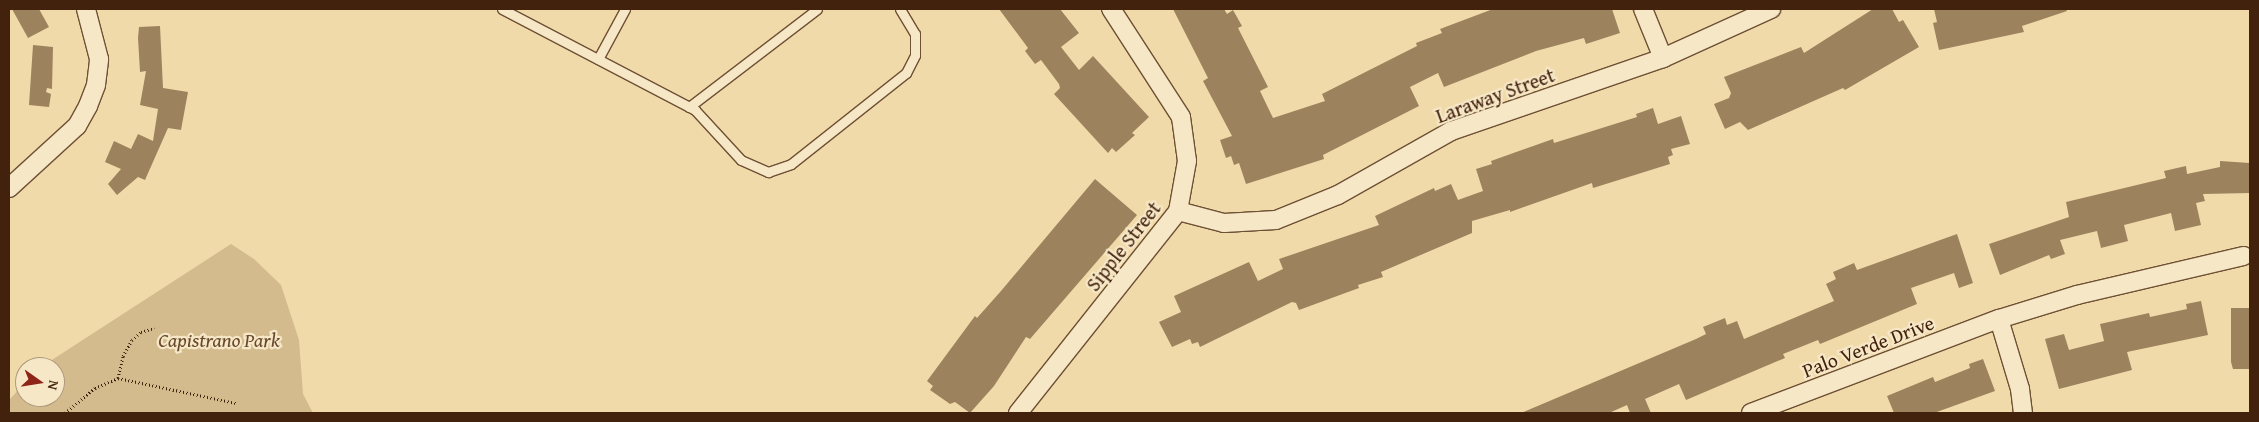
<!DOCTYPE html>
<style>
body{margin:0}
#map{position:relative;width:2259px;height:422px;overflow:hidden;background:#f1daa9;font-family:"Gentium Book Plus",serif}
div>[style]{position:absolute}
.green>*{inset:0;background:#d3bb8e}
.building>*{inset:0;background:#9d825e}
.path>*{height:3px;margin-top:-1.5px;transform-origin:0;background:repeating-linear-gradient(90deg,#43220d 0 1px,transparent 0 3.5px)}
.roads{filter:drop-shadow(1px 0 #6e5034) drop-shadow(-1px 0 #6e5034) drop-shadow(0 1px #6e5034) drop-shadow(0 -1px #6e5034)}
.service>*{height:9px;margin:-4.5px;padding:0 4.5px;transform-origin:4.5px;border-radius:4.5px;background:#f6e7c7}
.minor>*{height:18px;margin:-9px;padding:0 9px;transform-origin:9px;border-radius:9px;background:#f6e7c7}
span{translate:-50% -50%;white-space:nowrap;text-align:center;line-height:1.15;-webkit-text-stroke:4.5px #f6e7c7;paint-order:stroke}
.street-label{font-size:20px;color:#43220d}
.park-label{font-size:20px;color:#67482d;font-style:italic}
.frame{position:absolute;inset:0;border:10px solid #43220d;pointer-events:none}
.north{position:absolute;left:15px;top:357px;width:50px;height:50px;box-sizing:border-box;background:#f6e7c7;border:1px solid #ae987d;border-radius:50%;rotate:103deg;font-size:14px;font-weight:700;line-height:20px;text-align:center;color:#43220d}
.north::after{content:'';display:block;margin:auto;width:18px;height:22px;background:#8f2418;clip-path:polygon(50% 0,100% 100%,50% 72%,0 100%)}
</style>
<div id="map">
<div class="green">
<i style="clip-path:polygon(231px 244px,254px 259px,281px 285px,299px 340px,303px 394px,313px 413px,9px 413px,9px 400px,25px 383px,25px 397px,55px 397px,55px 367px,41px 367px)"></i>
</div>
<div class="building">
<i style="clip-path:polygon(12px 9px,39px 9px,49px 27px,28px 38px)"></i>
<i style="clip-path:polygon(999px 9px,1060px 9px,1079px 33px,1061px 47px,1079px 70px,1093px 56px,1149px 117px,1132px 133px,1135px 135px,1116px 152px,1112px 148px,1108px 153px,1054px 94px,1060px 88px,1059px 84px,1041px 60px,1035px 64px,1025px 51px,1028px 48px)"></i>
<i style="clip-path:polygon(1173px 9px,1224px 9px,1227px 14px,1233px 10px,1242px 26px,1238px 28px,1268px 87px,1260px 91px,1273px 118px,1325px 101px,1322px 94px,1417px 46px,1416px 43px,1442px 33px,1440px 29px,1493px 9px,1612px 9px,1620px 33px,1586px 44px,1584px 38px,1536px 51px,1444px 87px,1438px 73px,1410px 87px,1419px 106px,1323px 155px,1324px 159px,1246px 184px,1239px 163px,1234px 165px,1231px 156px,1226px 158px,1220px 140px,1232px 136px,1203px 81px,1208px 78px)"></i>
<i style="clip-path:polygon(1873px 9px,1892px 9px,1899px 22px,1903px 20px,1919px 47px,1845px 90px,1843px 88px,1748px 130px,1740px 122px,1725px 129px,1714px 104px,1729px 98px,1731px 93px,1724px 77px,1801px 47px,1804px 53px)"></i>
<i style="clip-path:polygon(1934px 9px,2066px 9px,2067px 11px,2022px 26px,2024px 32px,1939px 50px,1933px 23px,1937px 22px)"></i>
<i style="clip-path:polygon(160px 26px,163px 88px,188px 92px,181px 130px,168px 128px,145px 180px,138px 177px,117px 195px,108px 184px,121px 169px,105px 162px,114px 141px,131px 149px,138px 134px,153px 141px,158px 109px,140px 105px,146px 71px,140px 72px,138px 38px,139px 27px)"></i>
<i style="clip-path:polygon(33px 45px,53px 47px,52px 89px,47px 88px,46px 92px,51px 94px,49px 107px,29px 105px)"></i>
<i style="clip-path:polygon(1653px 108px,1658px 124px,1681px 116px,1690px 144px,1671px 149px,1673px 155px,1668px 157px,1670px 164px,1593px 188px,1592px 183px,1510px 212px,1510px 210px,1472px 221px,1472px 233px,1381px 272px,1383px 277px,1358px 285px,1359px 288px,1299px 310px,1296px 303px,1292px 302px,1200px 347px,1198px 342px,1192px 344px,1190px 339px,1172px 347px,1159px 322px,1181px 312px,1174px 296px,1249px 262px,1258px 281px,1283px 269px,1279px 259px,1379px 225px,1375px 216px,1434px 188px,1435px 191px,1451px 184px,1458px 200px,1483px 191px,1476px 169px,1492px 164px,1491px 161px,1553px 139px,1554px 143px,1637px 117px,1636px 114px)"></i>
<i style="clip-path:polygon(2220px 161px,2250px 163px,2250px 193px,2203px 194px,2205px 201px,2196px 203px,2201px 225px,2175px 231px,2171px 213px,2124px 225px,2128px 241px,2101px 248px,2097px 231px,2060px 240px,2065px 254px,2051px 259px,2049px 255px,2000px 275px,1989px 244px,2069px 217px,2066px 202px,2166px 178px,2164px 171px,2186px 166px,2187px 174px,2220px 167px)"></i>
<i style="clip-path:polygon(1095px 179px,1137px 215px,1030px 339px,1026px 337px,994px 386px,970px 413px,955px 402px,950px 404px,930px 390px,933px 386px,927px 381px,975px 316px,977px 318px,1001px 291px)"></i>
<i style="clip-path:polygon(1957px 234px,1973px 283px,1959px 288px,1954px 273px,1911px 288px,1917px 304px,1820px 344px,1818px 340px,1783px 354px,1785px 358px,1686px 400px,1679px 384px,1645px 399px,1651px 413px,1630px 413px,1627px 405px,1609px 413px,1521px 413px,1696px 339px,1706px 334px,1703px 327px,1725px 318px,1727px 325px,1737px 321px,1744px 339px,1834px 301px,1826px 284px,1836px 279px,1833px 272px,1854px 263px,1857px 270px)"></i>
<i style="clip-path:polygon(2201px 301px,2208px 335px,2127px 352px,2132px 370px,2059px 389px,2045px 339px,2064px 334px,2069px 350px,2104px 341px,2100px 324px,2149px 313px,2150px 317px,2187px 309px,2186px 304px)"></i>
<i style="clip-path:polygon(2231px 308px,2250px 308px,2250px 369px,2233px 369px,2231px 362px)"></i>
<i style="clip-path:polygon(1983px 359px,1995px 391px,1934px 413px,1894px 413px,1887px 396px,1933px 377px,1935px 382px,1970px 368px,1969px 364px)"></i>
</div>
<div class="path">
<i style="left:118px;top:378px;width:121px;rotate:12deg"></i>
<i style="left:65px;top:413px;width:39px;rotate:-40deg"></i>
<i style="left:95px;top:388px;width:25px;rotate:-23deg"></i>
<i style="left:118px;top:378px;width:23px;rotate:-77deg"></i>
<i style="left:123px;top:356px;width:18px;rotate:-61deg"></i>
<i style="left:132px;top:340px;width:12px;rotate:-42deg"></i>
<i style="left:141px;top:332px;width:14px;rotate:-17deg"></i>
</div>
<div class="roads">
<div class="service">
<i style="left:502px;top:9px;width:218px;rotate:27.6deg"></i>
<i style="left:695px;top:110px;width:68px;rotate:47.4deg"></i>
<i style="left:741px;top:160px;width:30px;rotate:24deg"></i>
<i style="left:768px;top:172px;width:24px;rotate:-19deg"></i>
<i style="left:791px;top:164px;width:147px;rotate:-38.4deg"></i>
<i style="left:906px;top:73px;width:20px;rotate:-63deg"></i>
<i style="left:915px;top:55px;width:21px;rotate:-90deg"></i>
<i style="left:915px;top:34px;width:29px;rotate:-121deg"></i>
<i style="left:598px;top:59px;width:57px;rotate:-61.6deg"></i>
<i style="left:689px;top:107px;width:161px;rotate:-37.4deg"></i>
</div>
<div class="minor">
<i style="left:1643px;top:9px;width:53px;rotate:67.8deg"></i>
<i style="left:9px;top:188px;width:92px;rotate:-42.4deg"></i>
<i style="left:77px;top:126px;width:23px;rotate:-61deg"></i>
<i style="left:88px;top:106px;width:22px;rotate:-69deg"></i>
<i style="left:96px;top:85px;width:26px;rotate:-83deg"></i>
<i style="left:99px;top:59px;width:52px;rotate:-104.6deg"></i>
<i style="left:1178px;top:211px;width:48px;rotate:14.6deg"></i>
<i style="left:1224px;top:223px;width:52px;rotate:-3.3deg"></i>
<i style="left:1276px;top:220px;width:67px;rotate:-22deg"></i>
<i style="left:1338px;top:195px;width:130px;rotate:-29.5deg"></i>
<i style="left:1451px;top:131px;width:224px;rotate:-19deg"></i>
<i style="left:1663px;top:58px;width:119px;rotate:-24.4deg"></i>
<i style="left:1999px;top:319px;width:73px;rotate:73.3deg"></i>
<i style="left:2020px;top:389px;width:24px;rotate:83deg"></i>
<i style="left:1018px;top:413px;width:258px;rotate:-51.6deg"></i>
<i style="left:1178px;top:211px;width:51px;rotate:-79.8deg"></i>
<i style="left:1187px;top:161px;width:44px;rotate:-97.8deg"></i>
<i style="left:1181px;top:117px;width:129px;rotate:-122.9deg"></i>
<i style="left:1751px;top:413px;width:265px;rotate:-20.8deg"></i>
<i style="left:1999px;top:319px;width:82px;rotate:-17.1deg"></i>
<i style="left:2077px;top:295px;width:171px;rotate:-13.2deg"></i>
</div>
</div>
<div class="street-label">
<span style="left:1495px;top:95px;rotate:-20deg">Laraway Street</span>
<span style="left:1123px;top:246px;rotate:-52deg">Sipple Street</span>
<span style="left:1868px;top:346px;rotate:-21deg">Palo Verde Drive</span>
</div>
<div class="park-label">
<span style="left:219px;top:339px">Capistrano Park</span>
</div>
<div class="frame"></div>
<div class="north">N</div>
</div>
